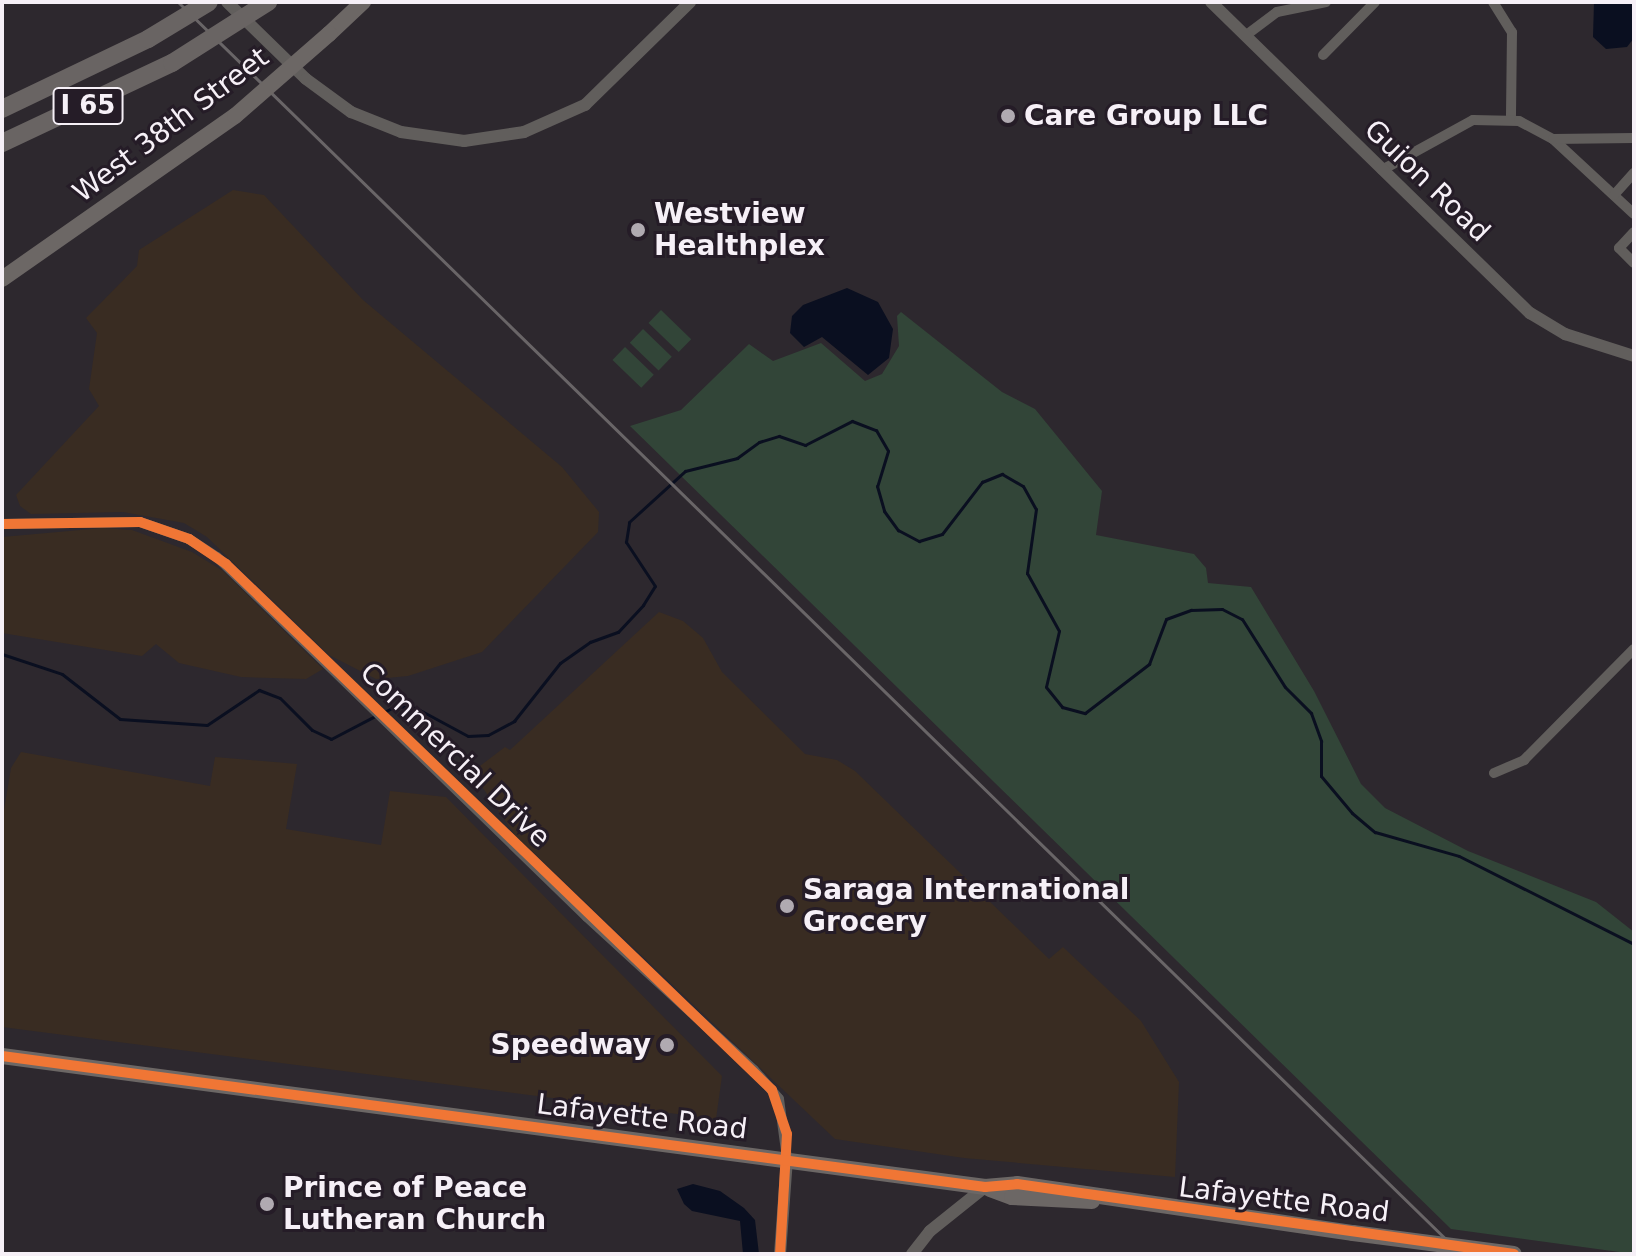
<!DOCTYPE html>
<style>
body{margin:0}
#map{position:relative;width:1636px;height:1256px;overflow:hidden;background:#2d282e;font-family:"DejaVu Sans",sans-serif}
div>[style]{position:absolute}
.commercial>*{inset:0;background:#392c22}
.green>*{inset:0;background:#324538;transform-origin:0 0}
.water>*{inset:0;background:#0a0f20}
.stream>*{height:3px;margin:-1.5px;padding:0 1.5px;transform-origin:1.5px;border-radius:1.5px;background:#0a0f20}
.minor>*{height:10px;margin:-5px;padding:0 5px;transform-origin:5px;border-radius:5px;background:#615e5c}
.tertiary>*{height:12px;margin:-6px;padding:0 6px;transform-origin:6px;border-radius:6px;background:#615e5c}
.primary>*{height:16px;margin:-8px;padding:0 8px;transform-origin:8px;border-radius:8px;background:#6c6765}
.motorway>*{height:18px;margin:-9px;padding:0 9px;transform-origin:9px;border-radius:9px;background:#696463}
.rail>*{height:3px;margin:-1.5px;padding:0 1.5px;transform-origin:1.5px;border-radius:1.5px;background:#696567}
.primary-bridge>*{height:16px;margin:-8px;padding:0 8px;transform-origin:8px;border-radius:8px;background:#6c6765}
.motorway-bridge>*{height:18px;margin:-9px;padding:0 9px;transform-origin:9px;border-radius:9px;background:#696463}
.cycleway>*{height:10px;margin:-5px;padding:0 5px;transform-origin:5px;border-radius:5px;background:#f07635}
.dots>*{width:22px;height:22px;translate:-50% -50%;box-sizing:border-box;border:4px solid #251c27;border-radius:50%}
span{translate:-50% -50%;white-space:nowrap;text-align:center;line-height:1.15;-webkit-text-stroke:6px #251c27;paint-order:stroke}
.shield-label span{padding:2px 6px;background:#251c27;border:2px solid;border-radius:6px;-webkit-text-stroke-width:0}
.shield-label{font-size:26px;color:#f6f0f7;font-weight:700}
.poi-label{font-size:28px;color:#f6f0f7;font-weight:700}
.left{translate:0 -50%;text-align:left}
.right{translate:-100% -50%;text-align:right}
.street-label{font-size:28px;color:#f6f0f7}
.frame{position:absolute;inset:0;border:4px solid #f6f0f7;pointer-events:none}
</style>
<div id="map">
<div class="commercial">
<i style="clip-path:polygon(233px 190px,264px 195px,363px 300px,562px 467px,599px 512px,598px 532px,482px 652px,408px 676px,376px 679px,329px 655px,207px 537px,184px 523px,123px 512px,31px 514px,20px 506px,16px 495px,99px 406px,89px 389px,97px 333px,86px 318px,137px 266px,139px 250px)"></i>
<i style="clip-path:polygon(103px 528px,132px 530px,192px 552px,223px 571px,323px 669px,306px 679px,241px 677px,179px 663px,156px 644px,142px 656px,2px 633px,2px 537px)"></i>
<i style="clip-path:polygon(659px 612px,683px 621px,703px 638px,722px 672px,805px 754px,837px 760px,855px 771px,1049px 959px,1063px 947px,1141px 1021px,1179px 1082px,1175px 1177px,964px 1158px,835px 1139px,515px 835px,472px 772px,505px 747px,510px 750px)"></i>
<i style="clip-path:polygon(21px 752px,210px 786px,215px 757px,297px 764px,286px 829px,381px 845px,390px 791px,446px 797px,722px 1076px,716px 1119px,2px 1027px,2px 822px,11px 768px)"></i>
</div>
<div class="green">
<i style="left:661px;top:310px;width:42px;height:18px;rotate:44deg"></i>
<i style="clip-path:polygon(901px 312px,1002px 392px,1035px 409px,1102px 491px,1096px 535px,1194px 554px,1206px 568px,1208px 583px,1251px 587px,1314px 691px,1361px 784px,1385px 808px,1468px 851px,1596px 902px,1634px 932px,1634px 1254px,1451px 1229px,630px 426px,681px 410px,749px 344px,773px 361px,821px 343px,865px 381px,882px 374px,899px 346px,897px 316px)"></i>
<i style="left:643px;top:329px;width:40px;height:19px;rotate:44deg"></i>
<i style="left:625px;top:347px;width:40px;height:18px;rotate:44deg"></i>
</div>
<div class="water">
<i style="clip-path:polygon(1594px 2px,1634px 2px,1634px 38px,1627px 47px,1606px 49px,1593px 37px)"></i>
<i style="clip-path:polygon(847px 288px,878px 302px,893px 329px,889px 358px,868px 375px,822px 337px,804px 347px,790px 333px,792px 316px,803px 305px)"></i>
<i style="clip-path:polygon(693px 1184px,720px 1191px,744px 1208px,755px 1220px,759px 1254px,743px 1254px,740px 1221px,692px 1211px,684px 1204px,677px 1189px)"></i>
</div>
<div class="stream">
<i style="left:2px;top:654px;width:63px;rotate:18.4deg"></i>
<i style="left:62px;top:674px;width:73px;rotate:37.8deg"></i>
<i style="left:120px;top:719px;width:87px;rotate:3.9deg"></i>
<i style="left:207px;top:725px;width:63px;rotate:-33.9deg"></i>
<i style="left:259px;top:690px;width:22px;rotate:21deg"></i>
<i style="left:280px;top:698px;width:45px;rotate:45deg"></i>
<i style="left:312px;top:730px;width:21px;rotate:25deg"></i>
<i style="left:331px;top:739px;width:50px;rotate:-27.6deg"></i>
<i style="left:382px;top:713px;width:16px;rotate:-27deg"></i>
<i style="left:396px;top:706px;width:20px;rotate:6deg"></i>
<i style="left:416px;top:708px;width:59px;rotate:28.3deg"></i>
<i style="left:468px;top:736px;width:20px;rotate:-3deg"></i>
<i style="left:488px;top:735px;width:30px;rotate:-28deg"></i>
<i style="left:514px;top:721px;width:74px;rotate:-51.6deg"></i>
<i style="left:560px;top:663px;width:37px;rotate:-35deg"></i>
<i style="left:590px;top:642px;width:30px;rotate:-20deg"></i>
<i style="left:618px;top:632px;width:37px;rotate:-47deg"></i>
<i style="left:643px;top:605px;width:22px;rotate:-58deg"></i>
<i style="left:655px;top:586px;width:53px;rotate:-123.4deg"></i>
<i style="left:626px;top:542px;width:20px;rotate:-81deg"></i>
<i style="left:629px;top:522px;width:76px;rotate:-42.3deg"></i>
<i style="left:685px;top:471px;width:54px;rotate:-14deg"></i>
<i style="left:737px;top:458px;width:27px;rotate:-36deg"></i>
<i style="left:759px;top:442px;width:21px;rotate:-17deg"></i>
<i style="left:779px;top:436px;width:28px;rotate:19deg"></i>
<i style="left:805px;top:445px;width:53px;rotate:-27.1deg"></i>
<i style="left:852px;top:421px;width:26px;rotate:21deg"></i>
<i style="left:876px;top:430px;width:24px;rotate:60deg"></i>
<i style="left:888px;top:451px;width:37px;rotate:107deg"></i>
<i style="left:877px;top:486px;width:26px;rotate:74deg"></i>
<i style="left:884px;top:511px;width:24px;rotate:54deg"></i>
<i style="left:898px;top:530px;width:24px;rotate:28deg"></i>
<i style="left:919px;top:541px;width:24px;rotate:-17deg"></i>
<i style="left:942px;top:534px;width:66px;rotate:-52.4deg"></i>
<i style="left:982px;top:482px;width:22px;rotate:-22deg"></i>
<i style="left:1002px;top:474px;width:24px;rotate:30deg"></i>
<i style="left:1023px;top:486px;width:26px;rotate:61deg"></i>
<i style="left:1036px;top:509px;width:65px;rotate:98deg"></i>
<i style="left:1027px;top:573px;width:66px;rotate:61.1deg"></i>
<i style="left:1059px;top:631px;width:57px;rotate:103.1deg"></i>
<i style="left:1046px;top:687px;width:26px;rotate:51deg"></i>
<i style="left:1062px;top:707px;width:24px;rotate:15deg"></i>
<i style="left:1085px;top:713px;width:81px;rotate:-37.4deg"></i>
<i style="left:1149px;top:664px;width:48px;rotate:-69.3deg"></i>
<i style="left:1166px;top:619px;width:27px;rotate:-20deg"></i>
<i style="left:1191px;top:610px;width:31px;rotate:-2deg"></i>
<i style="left:1222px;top:609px;width:22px;rotate:27deg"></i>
<i style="left:1242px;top:619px;width:80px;rotate:57.7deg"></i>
<i style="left:1285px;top:687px;width:37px;rotate:45deg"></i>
<i style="left:1311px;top:713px;width:30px;rotate:70deg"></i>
<i style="left:1321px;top:741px;width:35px;rotate:90deg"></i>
<i style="left:1321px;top:776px;width:48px;rotate:50deg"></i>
<i style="left:1352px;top:813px;width:30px;rotate:40deg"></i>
<i style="left:1375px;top:832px;width:87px;rotate:15.9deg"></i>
<i style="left:1459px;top:856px;width:196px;rotate:26.7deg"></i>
</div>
<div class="minor">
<i style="left:1493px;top:2px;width:36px;rotate:58deg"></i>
<i style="left:1512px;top:32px;width:88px;rotate:90.7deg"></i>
<i style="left:1245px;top:36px;width:40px;rotate:-37deg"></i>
<i style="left:1277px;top:12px;width:50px;rotate:-11.5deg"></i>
<i style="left:1323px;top:55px;width:74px;rotate:-45.5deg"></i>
<i style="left:1553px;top:139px;width:110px;rotate:42.8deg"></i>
<i style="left:1382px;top:170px;width:104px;rotate:-28.8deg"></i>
<i style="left:1473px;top:120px;width:46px;rotate:1.2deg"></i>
<i style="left:1519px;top:121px;width:38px;rotate:28deg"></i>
<i style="left:1553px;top:139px;width:81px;rotate:-0.7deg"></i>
<i style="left:1614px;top:195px;width:30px;rotate:-48deg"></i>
<i style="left:1634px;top:232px;width:22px;rotate:133deg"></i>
<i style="left:1619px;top:248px;width:21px;rotate:45deg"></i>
<i style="left:2px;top:524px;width:138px;rotate:-0.8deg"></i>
<i style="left:140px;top:522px;width:52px;rotate:19.1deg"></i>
<i style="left:189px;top:539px;width:33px;rotate:33deg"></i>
<i style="left:217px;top:557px;width:516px;rotate:44.22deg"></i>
<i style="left:587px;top:917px;width:226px;rotate:42.5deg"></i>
<i style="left:754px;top:1070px;width:38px;rotate:49deg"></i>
<i style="left:779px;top:1099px;width:60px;rotate:82.3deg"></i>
<i style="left:1494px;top:773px;width:33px;rotate:-23deg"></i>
<i style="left:1524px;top:760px;width:156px;rotate:-45.3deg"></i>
</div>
<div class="tertiary">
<i style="left:227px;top:2px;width:110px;rotate:44.3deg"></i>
<i style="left:306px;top:79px;width:56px;rotate:36.3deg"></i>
<i style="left:351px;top:112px;width:54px;rotate:21.8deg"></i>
<i style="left:401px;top:132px;width:64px;rotate:8.1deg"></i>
<i style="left:464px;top:141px;width:61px;rotate:-8.5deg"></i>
<i style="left:524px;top:132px;width:67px;rotate:-23.9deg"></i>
<i style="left:585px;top:105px;width:147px;rotate:-44.4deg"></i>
<i style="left:1211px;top:2px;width:446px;rotate:44.3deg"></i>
<i style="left:1530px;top:313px;width:41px;rotate:31deg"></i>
<i style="left:1565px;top:334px;width:72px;rotate:17.7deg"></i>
<i style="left:780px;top:1254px;width:96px;rotate:-85.8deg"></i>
<i style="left:912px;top:1254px;width:29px;rotate:-52deg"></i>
<i style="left:930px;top:1231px;width:70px;rotate:-38.7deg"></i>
</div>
<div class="primary">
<i style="left:329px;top:34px;width:47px;rotate:-43.3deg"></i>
<i style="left:2px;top:279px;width:284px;rotate:-35deg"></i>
<i style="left:2px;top:1056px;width:992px;rotate:7.59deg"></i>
<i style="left:985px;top:1187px;width:32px;rotate:-5deg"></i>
<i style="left:1017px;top:1184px;width:340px;rotate:8.3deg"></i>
<i style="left:990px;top:1189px;width:23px;rotate:20deg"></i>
<i style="left:1012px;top:1197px;width:80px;rotate:2.9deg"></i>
</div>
<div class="motorway">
<i style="left:2px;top:109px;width:162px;rotate:-25.6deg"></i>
<i style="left:2px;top:143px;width:188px;rotate:-25.2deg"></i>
</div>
<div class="rail">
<i style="left:178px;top:2px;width:1793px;rotate:44.3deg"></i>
</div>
<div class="primary-bridge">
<i style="left:235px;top:116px;width:125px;rotate:-41.1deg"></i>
<i style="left:1353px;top:1233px;width:162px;rotate:7.4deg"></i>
</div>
<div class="motorway-bridge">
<i style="left:148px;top:39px;width:71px;rotate:-31.2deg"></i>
<i style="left:172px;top:63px;width:114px;rotate:-32.4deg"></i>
</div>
<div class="cycleway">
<i style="left:2px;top:524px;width:138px;rotate:-0.8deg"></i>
<i style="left:140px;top:522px;width:52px;rotate:19.1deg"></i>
<i style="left:189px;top:539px;width:45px;rotate:34deg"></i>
<i style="left:226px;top:564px;width:758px;rotate:43.93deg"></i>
<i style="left:772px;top:1090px;width:46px;rotate:71.2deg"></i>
<i style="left:787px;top:1134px;width:120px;rotate:93.3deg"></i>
<i style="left:2px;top:1056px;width:992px;rotate:7.59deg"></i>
<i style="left:985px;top:1187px;width:32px;rotate:-5deg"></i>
<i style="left:1017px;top:1184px;width:502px;rotate:8.02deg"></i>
</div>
<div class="dots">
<i style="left:1008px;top:116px;background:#b0aab1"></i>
<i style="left:638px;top:230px;background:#b0aab1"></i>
<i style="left:787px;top:906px;background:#b0aab1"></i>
<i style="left:667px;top:1045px;background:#b0aab1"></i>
<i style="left:267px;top:1204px;background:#b0aab1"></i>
</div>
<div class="shield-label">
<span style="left:88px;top:106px">I 65</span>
</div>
<div class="poi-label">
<span class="left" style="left:1024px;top:116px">Care Group LLC</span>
<span class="left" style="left:654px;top:230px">Westview<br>Healthplex</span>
<span class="left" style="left:803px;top:906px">Saraga International<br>Grocery</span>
<span class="right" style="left:651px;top:1045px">Speedway</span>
<span class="left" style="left:283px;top:1204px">Prince of Peace<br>Lutheran Church</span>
</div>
<div class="street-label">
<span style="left:171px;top:125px;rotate:-37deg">West 38th Street</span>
<span style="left:1427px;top:181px;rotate:44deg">Guion Road</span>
<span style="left:455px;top:755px;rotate:44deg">Commercial Drive</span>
<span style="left:642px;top:1117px;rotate:7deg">Lafayette Road</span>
<span style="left:1284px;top:1200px;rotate:7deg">Lafayette Road</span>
</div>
<div class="frame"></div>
</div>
